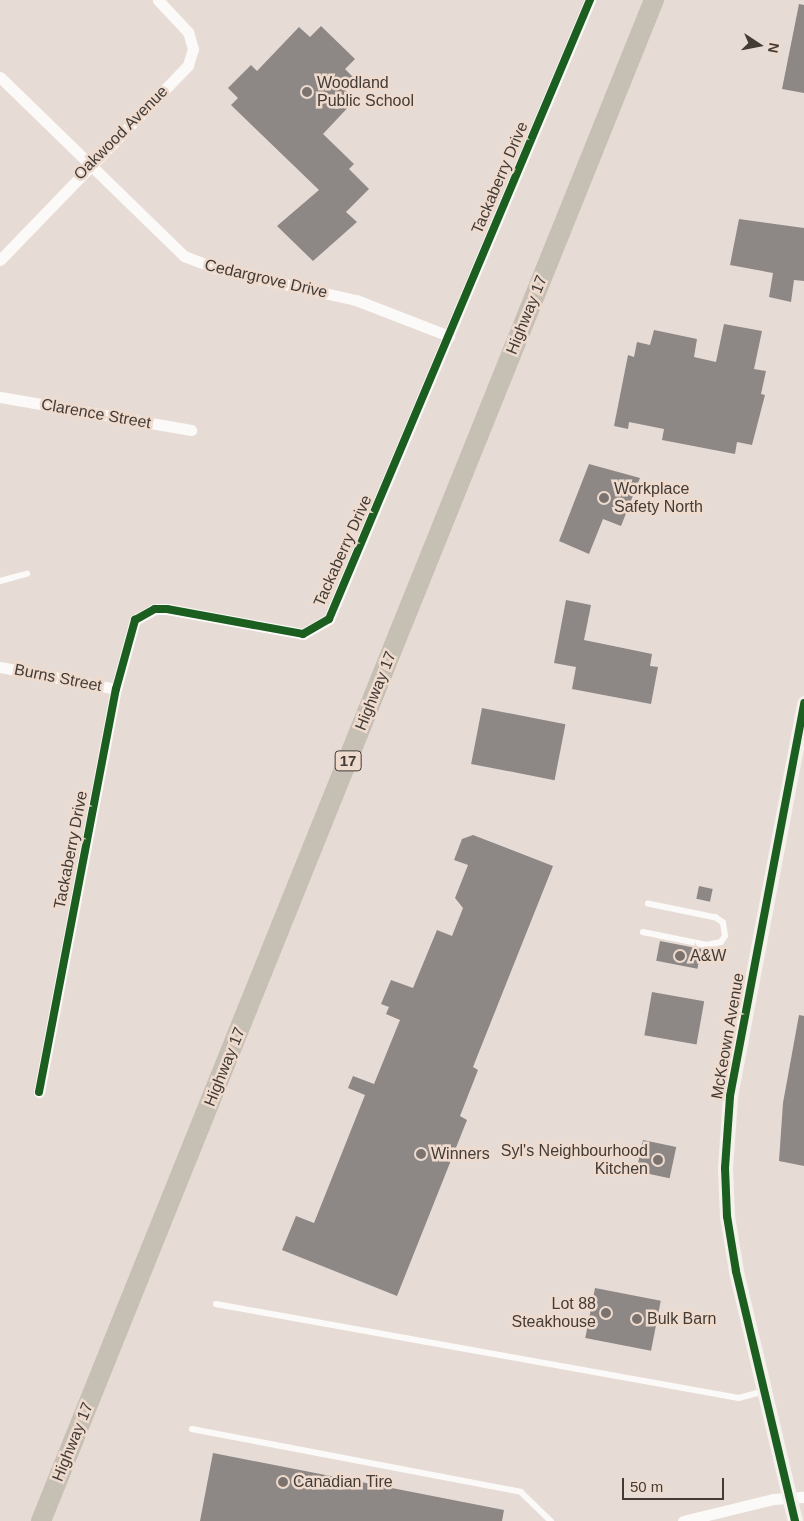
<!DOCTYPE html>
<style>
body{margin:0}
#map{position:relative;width:804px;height:1521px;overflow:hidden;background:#e7dcd5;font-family:Helvetica,sans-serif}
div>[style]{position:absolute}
.building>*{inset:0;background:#8d8786;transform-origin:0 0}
.lane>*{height:5.5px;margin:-2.75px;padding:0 2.75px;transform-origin:2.75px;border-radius:2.75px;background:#fbfaf9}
.street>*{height:11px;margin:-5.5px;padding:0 5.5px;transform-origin:5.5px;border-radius:5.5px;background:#fbfaf9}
.secondary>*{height:15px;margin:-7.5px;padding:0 7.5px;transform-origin:7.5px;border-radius:7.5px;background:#f5f2ed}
.highway>*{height:20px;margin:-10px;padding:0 10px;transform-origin:10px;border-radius:10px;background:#c6bfb3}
.cycleway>*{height:8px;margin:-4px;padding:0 4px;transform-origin:4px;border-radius:4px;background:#1b5e20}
.dots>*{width:14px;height:14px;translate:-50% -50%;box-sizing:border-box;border:2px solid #eedbce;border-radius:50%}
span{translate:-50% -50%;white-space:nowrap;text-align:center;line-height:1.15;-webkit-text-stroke:5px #eedbce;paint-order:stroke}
.shield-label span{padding:1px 4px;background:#eedbce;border:1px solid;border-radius:4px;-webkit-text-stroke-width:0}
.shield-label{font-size:15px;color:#423b36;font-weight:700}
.poi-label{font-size:16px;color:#423b36}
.left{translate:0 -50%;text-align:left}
.right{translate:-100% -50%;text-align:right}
.street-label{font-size:16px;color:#423b36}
.north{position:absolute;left:734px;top:20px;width:50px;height:50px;-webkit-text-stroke:4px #eedbce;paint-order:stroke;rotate:101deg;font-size:14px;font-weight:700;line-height:20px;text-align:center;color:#423b36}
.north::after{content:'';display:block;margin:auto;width:18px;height:22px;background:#423b36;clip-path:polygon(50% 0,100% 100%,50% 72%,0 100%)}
.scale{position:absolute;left:622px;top:1478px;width:102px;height:22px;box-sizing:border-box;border:2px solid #423b36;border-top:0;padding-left:6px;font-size:15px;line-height:18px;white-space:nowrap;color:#423b36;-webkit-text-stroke:4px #eedbce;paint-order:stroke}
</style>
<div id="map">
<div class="building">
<i style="clip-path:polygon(799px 4px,804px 5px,804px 93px,782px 89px)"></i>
<i style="clip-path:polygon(321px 26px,355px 59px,345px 69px,354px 78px,344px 89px,355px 100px,323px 134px,354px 164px,349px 169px,369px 189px,346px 212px,357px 222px,313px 261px,277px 226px,319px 190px,231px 105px,238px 98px,228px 88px,251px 65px,257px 71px,299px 27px,310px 37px)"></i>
<i style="clip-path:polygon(739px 219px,804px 228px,804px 281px,794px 280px,791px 302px,769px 297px,773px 273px,730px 265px)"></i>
<i style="clip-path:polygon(724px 324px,762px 331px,754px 369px,766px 371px,761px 394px,765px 395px,752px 445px,737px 442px,735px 454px,662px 440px,664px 429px,629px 422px,628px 429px,614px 426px,628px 355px,634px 357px,637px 342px,650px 345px,654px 330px,697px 339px,694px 357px,716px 362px)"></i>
<i style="clip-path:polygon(589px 464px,640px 478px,621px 526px,603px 519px,589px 554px,559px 541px)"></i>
<i style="clip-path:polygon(566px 600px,591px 605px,584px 640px,652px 654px,650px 666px,658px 667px,651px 704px,572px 689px,576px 667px,554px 663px)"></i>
<i style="left:482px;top:708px;width:85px;height:57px;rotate:11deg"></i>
<i style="clip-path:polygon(473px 835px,553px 866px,473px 1067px,478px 1070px,460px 1116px,467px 1120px,397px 1296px,282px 1250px,296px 1216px,314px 1223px,365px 1095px,348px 1088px,353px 1076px,374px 1084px,400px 1020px,386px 1014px,389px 1007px,381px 1004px,391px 980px,413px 988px,437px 930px,452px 936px,463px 908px,455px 898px,468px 865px,454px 860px,462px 839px)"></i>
<i style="left:699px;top:886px;width:14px;height:13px;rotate:12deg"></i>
<i style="left:660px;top:941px;width:42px;height:20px;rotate:11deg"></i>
<i style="left:652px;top:992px;width:53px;height:44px;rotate:10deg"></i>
<i style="clip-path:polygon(799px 1015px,804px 1016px,804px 1166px,779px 1161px,783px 1103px)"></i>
<i style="left:643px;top:1140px;width:34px;height:32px;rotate:12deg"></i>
<i style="left:595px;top:1288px;width:67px;height:51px;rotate:11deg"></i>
<i style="clip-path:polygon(213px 1453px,504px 1510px,502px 1521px,200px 1521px)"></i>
</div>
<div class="lane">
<i style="left:0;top:581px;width:28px;rotate:-15deg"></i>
<i style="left:643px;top:932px;width:65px;rotate:11.5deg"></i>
<i style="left:707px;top:945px;width:14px;rotate:-12deg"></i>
<i style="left:721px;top:942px;width:7px;rotate:-56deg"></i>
<i style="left:725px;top:936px;width:13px;rotate:-99deg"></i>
<i style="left:723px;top:923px;width:9px;rotate:-144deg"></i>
<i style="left:716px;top:918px;width:69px;rotate:-168.4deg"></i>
<i style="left:216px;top:1304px;width:531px;rotate:10.19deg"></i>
<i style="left:739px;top:1398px;width:24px;rotate:-15deg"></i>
<i style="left:192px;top:1429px;width:335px;rotate:10.8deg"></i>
<i style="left:521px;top:1492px;width:42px;rotate:44deg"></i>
</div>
<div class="street">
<i style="left:0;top:77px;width:257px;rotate:44.2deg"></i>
<i style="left:184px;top:256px;width:36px;rotate:21deg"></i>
<i style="left:218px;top:269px;width:141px;rotate:12.7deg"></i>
<i style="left:356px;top:300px;width:100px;rotate:21.2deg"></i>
<i style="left:0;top:260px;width:271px;rotate:-46deg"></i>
<i style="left:188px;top:65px;width:17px;rotate:-73deg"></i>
<i style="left:193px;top:49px;width:18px;rotate:-106deg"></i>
<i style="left:188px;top:32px;width:44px;rotate:-133.2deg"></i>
<i style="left:0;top:397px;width:194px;rotate:9.8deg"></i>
<i style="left:0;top:667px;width:118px;rotate:10.7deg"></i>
<i style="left:39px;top:1092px;width:410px;rotate:-79.2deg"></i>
<i style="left:116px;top:689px;width:72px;rotate:-74.6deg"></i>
<i style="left:135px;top:620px;width:23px;rotate:-29deg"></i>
<i style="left:155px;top:609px;width:12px"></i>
<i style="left:167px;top:609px;width:138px;rotate:10.4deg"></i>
<i style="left:303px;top:634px;width:30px;rotate:-30deg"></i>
<i style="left:329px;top:619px;width:672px;rotate:-67.14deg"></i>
<i style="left:683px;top:1521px;width:93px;rotate:-13.7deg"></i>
<i style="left:773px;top:1499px;width:31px;rotate:-4deg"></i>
</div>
<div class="secondary">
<i style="left:795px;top:1521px;width:257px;rotate:-103.3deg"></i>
<i style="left:736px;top:1271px;width:56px;rotate:-99.3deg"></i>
<i style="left:727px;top:1216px;width:48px;rotate:-92.4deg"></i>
<i style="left:725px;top:1168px;width:72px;rotate:-86deg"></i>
<i style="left:730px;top:1096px;width:400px;rotate:-79.3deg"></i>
</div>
<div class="highway">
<i style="left:41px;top:1521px;width:1640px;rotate:-68.05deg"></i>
</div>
<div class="cycleway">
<i style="left:39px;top:1092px;width:410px;rotate:-79.2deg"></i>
<i style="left:116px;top:689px;width:72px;rotate:-74.6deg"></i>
<i style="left:135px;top:620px;width:23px;rotate:-29deg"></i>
<i style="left:155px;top:609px;width:12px"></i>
<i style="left:167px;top:609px;width:138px;rotate:10.4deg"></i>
<i style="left:303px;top:634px;width:30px;rotate:-30deg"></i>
<i style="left:329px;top:619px;width:672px;rotate:-67.14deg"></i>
<i style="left:795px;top:1521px;width:257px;rotate:-103.3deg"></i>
<i style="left:736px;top:1271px;width:56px;rotate:-99.3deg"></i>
<i style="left:727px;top:1216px;width:48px;rotate:-92.4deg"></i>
<i style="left:725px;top:1168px;width:72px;rotate:-86deg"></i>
<i style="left:730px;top:1096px;width:400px;rotate:-79.3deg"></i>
</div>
<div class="dots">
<i style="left:307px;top:92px;background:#7c736e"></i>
<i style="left:604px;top:498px;background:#7c736e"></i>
<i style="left:680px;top:956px;background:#7c736e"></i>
<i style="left:421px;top:1154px;background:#7c736e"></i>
<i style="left:658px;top:1160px;background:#7c736e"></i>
<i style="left:606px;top:1313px;background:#7c736e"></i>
<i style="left:637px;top:1319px;background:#7c736e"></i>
<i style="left:283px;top:1482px;background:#7c736e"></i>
</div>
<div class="shield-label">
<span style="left:348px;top:761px">17</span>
</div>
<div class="poi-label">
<span class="left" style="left:317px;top:92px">Woodland<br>Public School</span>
<span class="left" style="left:614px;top:498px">Workplace<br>Safety North</span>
<span class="left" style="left:690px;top:956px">A&amp;W</span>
<span class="right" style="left:648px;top:1160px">Syl's Neighbourhood<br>Kitchen</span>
<span class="left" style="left:431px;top:1154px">Winners</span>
<span class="right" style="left:596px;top:1313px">Lot 88<br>Steakhouse</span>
<span class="left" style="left:647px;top:1319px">Bulk Barn</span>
<span class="left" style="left:293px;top:1482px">Canadian Tire</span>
</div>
<div class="street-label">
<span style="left:121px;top:133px;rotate:-45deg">Oakwood Avenue</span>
<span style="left:500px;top:178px;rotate:-67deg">Tackaberry Drive</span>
<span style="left:266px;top:279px;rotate:13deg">Cedargrove Drive</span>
<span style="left:527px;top:315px;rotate:-68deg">Highway 17</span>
<span style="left:96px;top:414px;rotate:10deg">Clarence Street</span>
<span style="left:343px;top:551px;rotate:-66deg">Tackaberry Drive</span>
<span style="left:58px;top:678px;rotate:11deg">Burns Street</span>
<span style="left:376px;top:691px;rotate:-68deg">Highway 17</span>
<span style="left:71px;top:850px;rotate:-79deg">Tackaberry Drive</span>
<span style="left:728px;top:1036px;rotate:-80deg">McKeown Avenue</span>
<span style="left:225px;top:1067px;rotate:-68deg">Highway 17</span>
<span style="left:73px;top:1442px;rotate:-68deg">Highway 17</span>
</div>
<div class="north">N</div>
<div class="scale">50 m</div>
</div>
